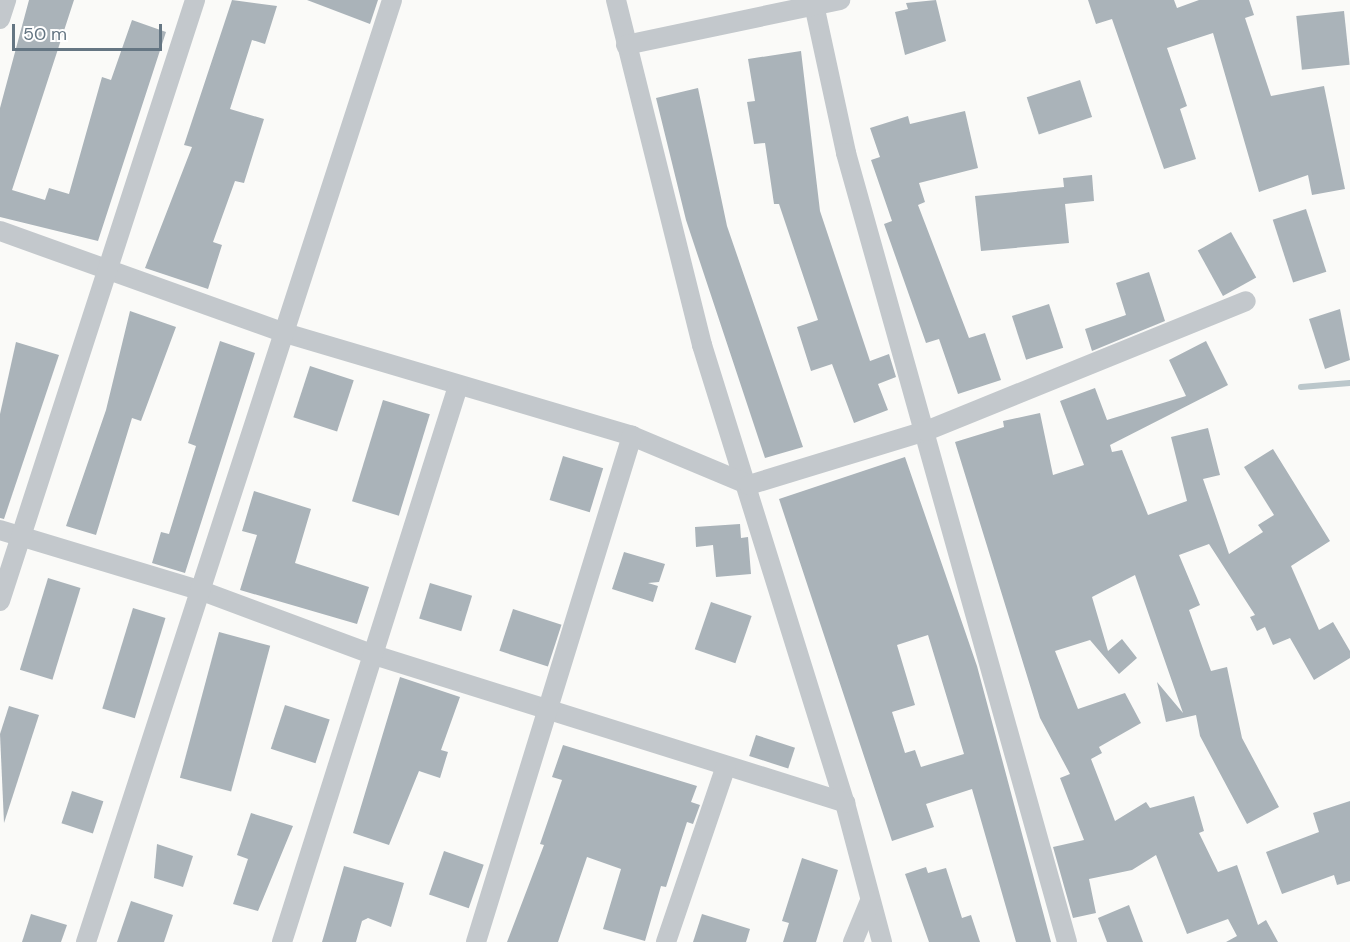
<!DOCTYPE html>
<style>
body{margin:0}
#map{position:relative;width:1350px;height:942px;overflow:hidden;background:#fafaf8;font-family:"DM Sans",sans-serif}
div>[style]{position:absolute}
.stream>*{height:6px;margin:-3px;padding:0 3px;transform-origin:3px;border-radius:3px;background:#bbc7cb}
.building>*{inset:0;background:#aab3b9;transform-origin:0 0}
.minor>*{height:20px;margin:-10px;padding:0 10px;transform-origin:10px;border-radius:10px;background:#c3c8cc}
span{translate:-50% -50%;white-space:nowrap;text-align:center;line-height:1.15;-webkit-text-stroke:6px #fff;paint-order:stroke}
.scale{position:absolute;left:12px;top:24px;width:150px;height:27px;box-sizing:border-box;border:3px solid #657683;border-top:0;padding-left:8px;font-size:18px;line-height:21px;white-space:nowrap;color:#657683;-webkit-text-stroke:4px #fff;paint-order:stroke}
</style>
<div id="map">
<div class="stream">
<i style="left:1301px;top:387px;width:49px;rotate:-4.7deg"></i>
</div>
<div class="building">
<i style="clip-path:polygon(29px 0,74px 0,12px 190px,45px 200px,49px 188px,69px 194px,102px 77px,111px 80px,132px 20px,166px 32px,98px 241px,0 217px,0 108px)"></i>
<i style="clip-path:polygon(232px 0,277px 6px,265px 44px,252px 40px,230px 109px,264px 119px,244px 183px,235px 181px,213px 242px,222px 245px,208px 289px,145px 268px,192px 147px,184px 145px)"></i>
<i style="clip-path:polygon(307px 0,378px 0,370px 24px)"></i>
<i style="clip-path:polygon(936px 0,946px 41px,905px 55px,895px 12px,908px 9px,906px 3px)"></i>
<i style="clip-path:polygon(1088px 0,1174px 0,1177px 8px,1199px 0,1249px 0,1254px 15px,1245px 18px,1271px 96px,1324px 86px,1345px 189px,1312px 195px,1308px 175px,1259px 192px,1213px 33px,1167px 48px,1187px 106px,1180px 109px,1196px 159px,1164px 169px,1112px 19px,1096px 24px)"></i>
<i style="left:1344px;top:11px;width:54px;height:48px;rotate:84deg"></i>
<i style="clip-path:polygon(801px 51px,820px 211px,870px 361px,889px 354px,896px 377px,878px 384px,888px 410px,854px 423px,832px 364px,811px 371px,797px 327px,818px 320px,779px 204px,774px 204px,765px 143px,754px 144px,747px 102px,755px 101px,748px 59px)"></i>
<i style="left:1080px;top:80px;width:39px;height:56px;rotate:72deg"></i>
<i style="clip-path:polygon(698px 88px,727px 226px,803px 447px,765px 458px,686px 220px,656px 98px)"></i>
<i style="clip-path:polygon(965px 111px,978px 168px,919px 183px,925px 202px,918px 205px,969px 338px,985px 333px,1001px 380px,958px 394px,939px 339px,926px 343px,884px 224px,892px 221px,871px 160px,880px 157px,870px 128px,908px 116px,910px 124px)"></i>
<i style="clip-path:polygon(1092px 175px,1094px 201px,1065px 204px,1069px 243px,981px 251px,975px 196px,1064px 187px,1063px 178px)"></i>
<i style="left:1306px;top:209px;width:66px;height:35px;rotate:72deg"></i>
<i style="left:1231px;top:232px;width:52px;height:38px;rotate:61deg"></i>
<i style="clip-path:polygon(1149px 272px,1165px 321px,1092px 351px,1085px 329px,1126px 315px,1116px 283px)"></i>
<i style="left:1049px;top:304px;width:46px;height:39px;rotate:72deg"></i>
<i style="clip-path:polygon(1340px 309px,1350px 360px,1325px 369px,1309px 319px)"></i>
<i style="clip-path:polygon(130px 311px,176px 327px,141px 421px,132px 418px,96px 535px,66px 526px,106px 410px)"></i>
<i style="clip-path:polygon(220px 341px,255px 353px,185px 573px,152px 563px,161px 532px,169px 534px,196px 446px,188px 443px)"></i>
<i style="clip-path:polygon(1206px 341px,1228px 385px,1110px 445px,1112px 452px,1122px 450px,1148px 515px,1187px 501px,1171px 437px,1208px 428px,1220px 475px,1203px 479px,1229px 554px,1263px 532px,1258px 525px,1274px 515px,1244px 467px,1273px 449px,1330px 541px,1291px 566px,1319px 630px,1333px 622px,1350px 651px,1350px 658px,1314px 680px,1290px 638px,1273px 645px,1265px 627px,1257px 631px,1250px 617px,1255px 615px,1209px 544px,1179px 555px,1200px 605px,1189px 610px,1211px 671px,1227px 667px,1242px 738px,1279px 807px,1247px 824px,1200px 736px,1196px 715px,1166px 722px,1157px 682px,1183px 713px,1135px 575px,1092px 597px,1108px 651px,1122px 639px,1137px 658px,1119px 674px,1090px 640px,1055px 651px,1078px 709px,1125px 693px,1141px 723px,1099px 747px,1102px 753px,1091px 759px,1115px 821px,1146px 802px,1150px 808px,1194px 796px,1204px 831px,1199px 833px,1218px 872px,1237px 865px,1258px 925px,1266px 920px,1278px 942px,1226px 942px,1237px 936px,1228px 919px,1187px 934px,1156px 855px,1132px 870px,1089px 879px,1096px 913px,1073px 918px,1053px 847px,1084px 840px,1060px 778px,1070px 774px,1040px 718px,955px 442px,1004px 427px,1003px 421px,1040px 413px,1053px 475px,1084px 465px,1060px 401px,1095px 388px,1107px 420px,1186px 396px,1169px 360px)"></i>
<i style="clip-path:polygon(16px 342px,59px 355px,4px 519px,0 518px,0 414px)"></i>
<i style="left:310px;top:366px;width:46px;height:54px;rotate:18deg"></i>
<i style="left:383px;top:400px;width:49px;height:106px;rotate:17deg"></i>
<i style="left:563px;top:456px;width:42px;height:46px;rotate:17deg"></i>
<i style="clip-path:polygon(evenodd,905px 457px,977px 666px,1051px 942px,1016px 942px,972px 789px,926px 804px,934px 827px,892px 841px,779px 499px,905px 457px,928px 635px,964px 754px,921px 767px,915px 750px,905px 753px,892px 712px,915px 705px,897px 645px,928px 635px)"></i>
<i style="clip-path:polygon(254px 491px,311px 509px,295px 563px,369px 587px,357px 624px,240px 590px,257px 535px,242px 531px)"></i>
<i style="clip-path:polygon(740px 524px,741px 538px,748px 537px,751px 574px,716px 577px,713px 545px,696px 547px,695px 527px)"></i>
<i style="clip-path:polygon(624px 552px,665px 564px,659px 582px,648px 583px,658px 586px,653px 602px,612px 589px)"></i>
<i style="left:48px;top:578px;width:34px;height:96px;rotate:17deg"></i>
<i style="left:430px;top:583px;width:44px;height:37px;rotate:17deg"></i>
<i style="left:711px;top:602px;width:43px;height:50px;rotate:19deg"></i>
<i style="left:133px;top:608px;width:34px;height:105px;rotate:17deg"></i>
<i style="left:513px;top:609px;width:51px;height:44px;rotate:18deg"></i>
<i style="left:219px;top:632px;width:53px;height:151px;rotate:15deg"></i>
<i style="clip-path:polygon(400px 677px,460px 697px,441px 750px,448px 752px,440px 778px,419px 771px,389px 845px,353px 833px)"></i>
<i style="left:285px;top:705px;width:47px;height:46px;rotate:18deg"></i>
<i style="clip-path:polygon(9px 706px,39px 715px,4px 823px,0 734px)"></i>
<i style="left:756px;top:735px;width:41px;height:22px;rotate:18deg"></i>
<i style="clip-path:polygon(563px 745px,697px 786px,691px 802px,700px 805px,693px 824px,687px 822px,666px 887px,661px 886px,645px 941px,603px 929px,621px 869px,587px 857px,558px 942px,507px 942px,544px 845px,540px 844px,562px 780px,552px 777px)"></i>
<i style="left:72px;top:791px;width:33px;height:34px;rotate:18deg"></i>
<i style="clip-path:polygon(1350px 801px,1350px 881px,1337px 885px,1334px 875px,1282px 894px,1266px 852px,1319px 832px,1313px 813px)"></i>
<i style="clip-path:polygon(251px 813px,293px 826px,258px 911px,233px 904px,248px 859px,237px 855px)"></i>
<i style="clip-path:polygon(157px 844px,193px 856px,183px 887px,154px 878px)"></i>
<i style="left:444px;top:851px;width:42px;height:46px;rotate:19deg"></i>
<i style="clip-path:polygon(802px 858px,838px 870px,816px 942px,783px 942px,789px 923px,782px 921px)"></i>
<i style="clip-path:polygon(344px 866px,404px 883px,391px 927px,368px 918px,362px 921px,356px 942px,322px 942px)"></i>
<i style="clip-path:polygon(926px 867px,928px 873px,946px 868px,962px 918px,971px 915px,980px 942px,929px 942px,905px 874px)"></i>
<i style="clip-path:polygon(131px 901px,173px 915px,164px 942px,117px 942px)"></i>
<i style="clip-path:polygon(1129px 905px,1143px 942px,1107px 942px,1098px 918px)"></i>
<i style="clip-path:polygon(31px 914px,67px 925px,61px 942px,22px 942px)"></i>
<i style="clip-path:polygon(702px 914px,750px 929px,746px 942px,693px 942px)"></i>
</div>
<div class="minor">
<i style="left:616px;top:0;width:356px;rotate:76deg"></i>
<i style="left:702px;top:345px;width:480px;rotate:72.7deg"></i>
<i style="left:845px;top:803px;width:144px;rotate:75.1deg"></i>
<i style="left:813px;top:0;width:157px;rotate:77.8deg"></i>
<i style="left:846px;top:153px;width:819px;rotate:74.35deg"></i>
<i style="left:0;top:19px;width:20px;rotate:-72deg"></i>
<i style="left:626px;top:45px;width:219px;rotate:-11.9deg"></i>
<i style="left:0;top:231px;width:303px;rotate:19.7deg"></i>
<i style="left:285px;top:333px;width:362px;rotate:16.5deg"></i>
<i style="left:632px;top:436px;width:127px;rotate:22.7deg"></i>
<i style="left:749px;top:485px;width:185px;rotate:-17deg"></i>
<i style="left:926px;top:431px;width:345px;rotate:-22.1deg"></i>
<i style="left:0;top:530px;width:211px;rotate:16.8deg"></i>
<i style="left:202px;top:591px;width:184px;rotate:20.4deg"></i>
<i style="left:374px;top:655px;width:494px;rotate:17.4deg"></i>
<i style="left:0;top:601px;width:632px;rotate:-72.02deg"></i>
<i style="left:86px;top:942px;width:990px;rotate:-72deg"></i>
<i style="left:282px;top:942px;width:583px;rotate:-72.43deg"></i>
<i style="left:476px;top:942px;width:530px;rotate:-72.87deg"></i>
<i style="left:666px;top:942px;width:186px;rotate:-71.2deg"></i>
<i style="left:853px;top:942px;width:44px;rotate:-67.5deg"></i>
</div>
<div class="scale">50 m</div>
</div>
